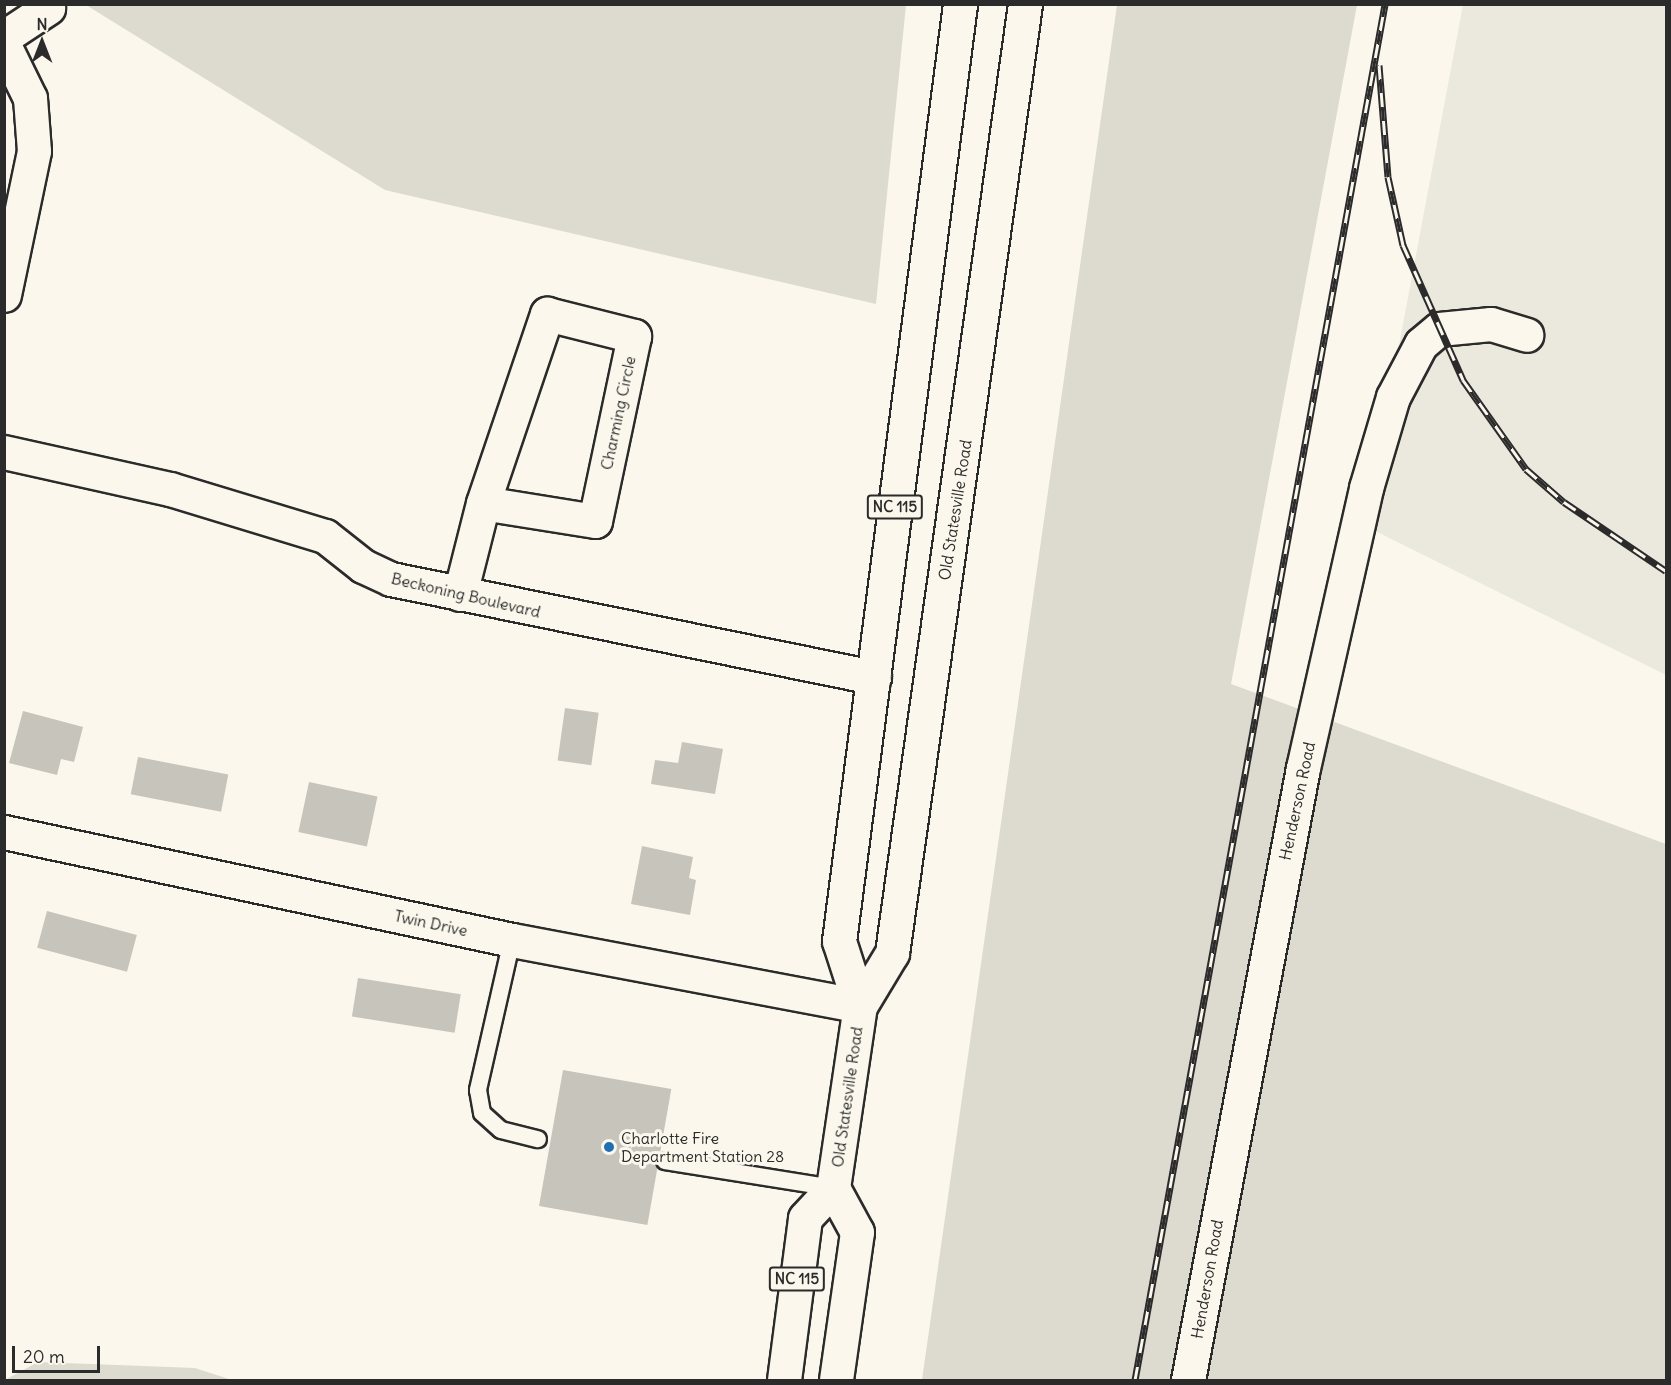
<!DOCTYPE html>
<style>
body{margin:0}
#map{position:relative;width:1671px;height:1385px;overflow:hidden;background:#fbf7ec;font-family:Delius,sans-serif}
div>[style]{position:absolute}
.built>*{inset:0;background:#ebe8de}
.green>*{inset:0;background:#dddad0}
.building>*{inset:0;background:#c7c4bc;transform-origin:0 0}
.roads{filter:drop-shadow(2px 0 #2b2b2b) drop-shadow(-2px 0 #2b2b2b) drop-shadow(0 2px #2b2b2b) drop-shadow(0 -2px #2b2b2b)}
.service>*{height:16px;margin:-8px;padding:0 8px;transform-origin:8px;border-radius:8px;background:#fbf7ec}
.minor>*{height:33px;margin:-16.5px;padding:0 16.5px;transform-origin:16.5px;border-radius:16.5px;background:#fbf7ec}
.primary>*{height:33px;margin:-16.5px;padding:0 16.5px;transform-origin:16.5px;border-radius:16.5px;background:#fbf7ec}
.rail>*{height:7px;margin-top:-3.5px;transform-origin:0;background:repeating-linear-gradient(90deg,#fbf7ec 0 14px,#2b2b2b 0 28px);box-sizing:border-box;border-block:2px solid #2b2b2b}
.dots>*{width:16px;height:16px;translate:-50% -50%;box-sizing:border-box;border:3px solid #fbf7ec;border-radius:50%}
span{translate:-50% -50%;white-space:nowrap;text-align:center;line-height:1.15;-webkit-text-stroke:6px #fbf7ec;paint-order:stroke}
.shield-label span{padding:2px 4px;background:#fbf7ec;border:2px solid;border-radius:4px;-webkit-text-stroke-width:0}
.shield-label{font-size:15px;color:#2b2b2b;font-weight:700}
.street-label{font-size:16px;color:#2b2b2b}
.poi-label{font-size:16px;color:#2b2b2b}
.left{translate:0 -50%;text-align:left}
.frame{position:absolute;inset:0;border:6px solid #2b2b2b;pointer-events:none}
.north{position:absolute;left:12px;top:12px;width:60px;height:60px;-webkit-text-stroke:4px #fbf7ec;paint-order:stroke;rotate:0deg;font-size:16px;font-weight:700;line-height:24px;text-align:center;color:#2b2b2b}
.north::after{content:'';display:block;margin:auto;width:21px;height:27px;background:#2b2b2b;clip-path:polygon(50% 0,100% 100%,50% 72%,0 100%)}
.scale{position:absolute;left:12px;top:1346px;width:88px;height:27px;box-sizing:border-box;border:3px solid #2b2b2b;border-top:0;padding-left:8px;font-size:18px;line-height:21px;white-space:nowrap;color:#2b2b2b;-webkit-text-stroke:4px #fbf7ec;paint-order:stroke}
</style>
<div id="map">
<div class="built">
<i style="clip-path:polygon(1463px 5px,1666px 5px,1666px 675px,1365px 526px)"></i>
</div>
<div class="green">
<i style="clip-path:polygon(86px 5px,906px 5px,876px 304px,385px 190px)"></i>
<i style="clip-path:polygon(1117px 5px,1357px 5px,1231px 684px,1666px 844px,1666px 1380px,922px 1380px)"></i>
<i style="clip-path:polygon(38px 1362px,195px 1368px,232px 1380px,5px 1380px)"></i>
</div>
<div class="building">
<i style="left:565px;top:708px;width:34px;height:53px;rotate:8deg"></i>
<i style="clip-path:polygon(23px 711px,83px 727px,74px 762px,61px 759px,57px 775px,9px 763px)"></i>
<i style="clip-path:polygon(682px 742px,723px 749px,715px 794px,651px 784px,655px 760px,678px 763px)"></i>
<i style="left:138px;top:757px;width:92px;height:38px;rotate:11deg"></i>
<i style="left:309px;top:782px;width:70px;height:51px;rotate:12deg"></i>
<i style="clip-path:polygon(642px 846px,693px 857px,689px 878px,696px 880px,690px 915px,631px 904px)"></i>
<i style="left:47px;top:911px;width:93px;height:38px;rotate:15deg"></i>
<i style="left:358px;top:978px;width:104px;height:39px;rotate:9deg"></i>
<i style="left:563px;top:1070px;width:110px;height:138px;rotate:10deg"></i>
</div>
<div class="roads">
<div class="service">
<i style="left:512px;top:940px;width:154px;rotate:102.8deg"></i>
<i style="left:478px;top:1090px;width:23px;rotate:80deg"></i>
<i style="left:482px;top:1113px;width:25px;rotate:42deg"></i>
<i style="left:501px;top:1130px;width:38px;rotate:14deg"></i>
<i style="left:665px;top:1161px;width:170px;rotate:9.1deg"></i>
</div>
<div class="minor">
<i style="left:4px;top:37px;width:53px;rotate:-33.4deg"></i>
<i style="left:4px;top:45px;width:59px;rotate:63.9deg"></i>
<i style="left:30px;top:98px;width:53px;rotate:85.7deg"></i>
<i style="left:34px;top:151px;width:147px;rotate:101.8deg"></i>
<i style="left:4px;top:452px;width:170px;rotate:12.6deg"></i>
<i style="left:170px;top:489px;width:162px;rotate:16.9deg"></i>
<i style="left:325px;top:536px;width:48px;rotate:38.3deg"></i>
<i style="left:363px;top:566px;width:31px;rotate:25deg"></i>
<i style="left:391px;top:579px;width:493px;rotate:11.5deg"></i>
<i style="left:460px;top:594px;width:94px;rotate:-75.8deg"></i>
<i style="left:483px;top:503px;width:200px;rotate:-71.3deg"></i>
<i style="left:547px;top:314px;width:90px;rotate:14.2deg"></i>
<i style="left:634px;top:336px;width:189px;rotate:101.9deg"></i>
<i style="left:595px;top:521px;width:113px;rotate:-170.9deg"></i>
<i style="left:4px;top:832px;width:519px;rotate:12deg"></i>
<i style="left:512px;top:940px;width:354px;rotate:10.7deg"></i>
<i style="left:1188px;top:1380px;width:623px;rotate:-79.36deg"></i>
<i style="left:1303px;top:768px;width:287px;rotate:-77.3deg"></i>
<i style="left:1366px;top:488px;width:95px;rotate:-73.5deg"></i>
<i style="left:1393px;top:397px;width:60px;rotate:-62.2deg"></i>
<i style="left:1421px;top:344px;width:23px;rotate:-40deg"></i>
<i style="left:1439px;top:329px;width:52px;rotate:-5.5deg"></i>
<i style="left:1491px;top:324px;width:37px;rotate:17deg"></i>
</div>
<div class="primary">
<i style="left:860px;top:1006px;width:68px;rotate:-107.9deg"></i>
<i style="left:839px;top:941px;width:945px;rotate:-82.64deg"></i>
<i style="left:833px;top:1188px;width:50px;rotate:61.4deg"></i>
<i style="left:857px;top:1232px;width:149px;rotate:98.1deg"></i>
<i style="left:784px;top:1380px;width:163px;rotate:-82.6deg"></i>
<i style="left:805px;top:1218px;width:41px;rotate:-47deg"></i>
<i style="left:833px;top:1188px;width:184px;rotate:-81.6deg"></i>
<i style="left:860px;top:1006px;width:62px;rotate:-58.9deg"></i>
<i style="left:892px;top:953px;width:958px;rotate:-82.02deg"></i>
</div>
</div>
<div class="rail">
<i style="left:1379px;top:65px;width:112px;rotate:85.4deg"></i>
<i style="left:1388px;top:177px;width:70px;rotate:77.6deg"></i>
<i style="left:1403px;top:245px;width:148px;rotate:66deg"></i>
<i style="left:1463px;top:380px;width:109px;rotate:54.7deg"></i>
<i style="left:1526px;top:469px;width:50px;rotate:41deg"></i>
<i style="left:1564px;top:502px;width:123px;rotate:34.1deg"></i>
<i style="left:1135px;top:1380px;width:1399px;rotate:-79.7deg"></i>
</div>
<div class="dots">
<i style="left:609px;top:1147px;background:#1f6fb2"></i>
</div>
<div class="shield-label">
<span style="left:895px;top:507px">NC 115</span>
<span style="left:797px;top:1279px">NC 115</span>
</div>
<div class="street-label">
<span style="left:618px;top:413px;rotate:-78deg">Charming Circle</span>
<span style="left:955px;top:510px;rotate:-81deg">Old Statesville Road</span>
<span style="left:466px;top:595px;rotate:13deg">Beckoning Boulevard</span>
<span style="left:1297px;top:801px;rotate:-78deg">Henderson Road</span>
<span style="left:431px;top:923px;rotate:12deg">Twin Drive</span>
<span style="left:847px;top:1097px;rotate:-82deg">Old Statesville Road</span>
<span style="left:1207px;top:1279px;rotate:-80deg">Henderson Road</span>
</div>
<div class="poi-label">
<span class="left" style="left:621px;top:1147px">Charlotte Fire<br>Department Station 28</span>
</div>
<div class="frame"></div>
<div class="north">N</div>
<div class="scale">20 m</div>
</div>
